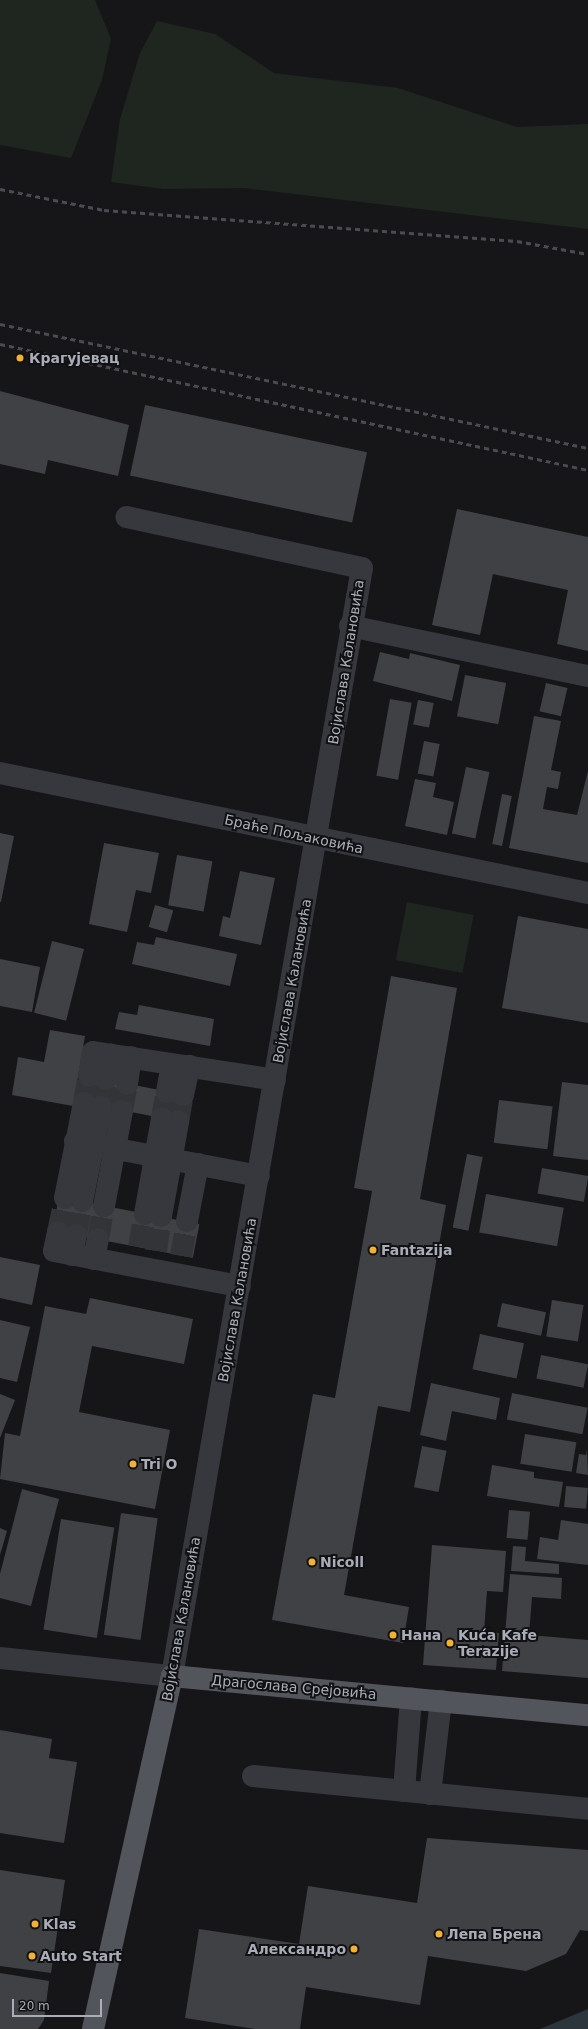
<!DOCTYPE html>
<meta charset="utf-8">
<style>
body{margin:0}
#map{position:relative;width:588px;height:2029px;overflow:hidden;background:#161618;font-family:"DejaVu Sans",sans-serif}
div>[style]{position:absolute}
.green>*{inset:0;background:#1e261f;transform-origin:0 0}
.water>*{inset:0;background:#2c353c}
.building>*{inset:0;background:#404145;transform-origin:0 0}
.minor-tunnel>*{height:22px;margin-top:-11px;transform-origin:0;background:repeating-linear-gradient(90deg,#333438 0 22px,transparent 0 33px)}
.minor>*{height:22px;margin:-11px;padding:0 11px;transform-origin:11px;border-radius:11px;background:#37383d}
.major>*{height:22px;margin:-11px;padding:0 11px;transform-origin:11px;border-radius:11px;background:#53555c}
.rail>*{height:3px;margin-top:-1.5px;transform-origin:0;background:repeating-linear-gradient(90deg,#4a4c52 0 5px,transparent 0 9px)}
.dots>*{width:11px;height:11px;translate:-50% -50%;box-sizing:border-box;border:2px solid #111113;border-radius:50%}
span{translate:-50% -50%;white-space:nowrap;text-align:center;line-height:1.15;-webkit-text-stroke:4px #111113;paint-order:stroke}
.poi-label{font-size:14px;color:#a8adb8;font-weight:700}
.left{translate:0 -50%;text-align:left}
.right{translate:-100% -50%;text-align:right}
.street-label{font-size:14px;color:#a8adb8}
.scale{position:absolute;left:12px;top:1999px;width:90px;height:18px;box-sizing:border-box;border:2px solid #a8adb8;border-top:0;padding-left:5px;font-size:12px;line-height:14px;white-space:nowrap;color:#a8adb8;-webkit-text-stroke:3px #111113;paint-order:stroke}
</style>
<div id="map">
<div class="green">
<i style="clip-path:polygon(0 0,95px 0,111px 39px,102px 80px,71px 158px,0 145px)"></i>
<i style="clip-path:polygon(157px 21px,215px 34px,274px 73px,398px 88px,517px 127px,588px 124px,588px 229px,244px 188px,163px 189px,111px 182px,120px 119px,140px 53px)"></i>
<i style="left:407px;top:902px;width:68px;height:59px;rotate:11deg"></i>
</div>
<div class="water">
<i style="clip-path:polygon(588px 2009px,588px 2029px,540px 2029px)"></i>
</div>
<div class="building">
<i style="clip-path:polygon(0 391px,129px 425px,118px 476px,48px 460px,45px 474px,0 464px)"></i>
<i style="left:145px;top:405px;width:227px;height:72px;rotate:12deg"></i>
<i style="clip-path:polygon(457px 509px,588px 537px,588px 651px,557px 644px,568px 590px,493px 574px,480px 635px,432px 625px)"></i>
<i style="clip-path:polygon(380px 652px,409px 659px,410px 653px,460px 665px,452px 701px,373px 681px)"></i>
<i style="left:465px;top:675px;width:42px;height:42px;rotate:11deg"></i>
<i style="left:546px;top:683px;width:22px;height:29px;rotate:13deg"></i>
<i style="left:390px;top:699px;width:22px;height:78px;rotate:10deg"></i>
<i style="left:418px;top:700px;width:16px;height:25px;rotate:11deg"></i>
<i style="clip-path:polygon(534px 716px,561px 721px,551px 770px,561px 772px,558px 789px,547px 787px,543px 809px,577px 815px,588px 771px,588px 863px,509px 848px)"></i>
<i style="left:424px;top:741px;width:16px;height:33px;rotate:11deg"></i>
<i style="left:466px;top:767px;width:24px;height:68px;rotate:12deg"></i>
<i style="clip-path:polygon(415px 779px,436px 783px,433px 797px,454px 802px,447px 835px,405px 826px)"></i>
<i style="left:502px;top:794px;width:10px;height:51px;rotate:11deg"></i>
<i style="clip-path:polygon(0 833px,14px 836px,1px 902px,0 902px)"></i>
<i style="clip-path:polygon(104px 843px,159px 853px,151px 893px,136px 890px,127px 932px,89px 924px)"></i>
<i style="left:177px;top:855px;width:36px;height:51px;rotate:10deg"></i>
<i style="clip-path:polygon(240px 871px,275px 878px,261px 945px,219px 936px,223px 916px,230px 918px)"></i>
<i style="left:155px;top:905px;width:19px;height:23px;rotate:16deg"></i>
<i style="clip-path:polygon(518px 916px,588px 929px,588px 1023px,502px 1008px)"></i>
<i style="clip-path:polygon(156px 937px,237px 954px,230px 986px,132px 964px,137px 942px,154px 945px)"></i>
<i style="left:52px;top:941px;width:33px;height:74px;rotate:14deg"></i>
<i style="clip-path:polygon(0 959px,40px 967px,32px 1012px,0 1006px)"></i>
<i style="clip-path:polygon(391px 976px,457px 988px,420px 1199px,446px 1205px,410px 1412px,378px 1406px,344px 1595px,409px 1607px,403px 1643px,272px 1620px,313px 1394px,335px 1398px,372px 1191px,354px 1188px)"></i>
<i style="clip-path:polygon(139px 1005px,214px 1019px,210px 1046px,115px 1029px,119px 1012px,137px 1015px)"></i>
<i style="clip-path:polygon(50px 1030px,85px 1036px,73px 1106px,12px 1095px,18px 1057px,44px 1062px)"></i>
<i style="left:82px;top:1075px;width:113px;height:27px;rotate:11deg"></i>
<i style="clip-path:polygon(562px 1082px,588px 1085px,588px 1160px,553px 1156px)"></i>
<i style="left:499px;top:1100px;width:54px;height:43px;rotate:7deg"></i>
<i style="left:467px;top:1154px;width:16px;height:75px;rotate:11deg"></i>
<i style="left:542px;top:1168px;width:47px;height:26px;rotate:10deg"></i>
<i style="left:486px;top:1194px;width:79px;height:39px;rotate:10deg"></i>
<i style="left:59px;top:1197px;width:143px;height:34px;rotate:11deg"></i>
<i style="clip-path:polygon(0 1257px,40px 1265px,32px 1305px,0 1298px)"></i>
<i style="clip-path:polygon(90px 1298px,193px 1319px,184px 1364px,92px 1346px,79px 1412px,170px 1430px,155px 1509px,0 1479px,5px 1433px,20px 1436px,45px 1306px,86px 1314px)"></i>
<i style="left:552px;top:1300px;width:32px;height:37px;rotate:9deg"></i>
<i style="left:502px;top:1303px;width:45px;height:24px;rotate:12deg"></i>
<i style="clip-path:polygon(0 1320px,30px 1327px,17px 1382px,0 1378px)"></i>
<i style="left:480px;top:1334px;width:45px;height:36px;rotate:12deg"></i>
<i style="left:541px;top:1355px;width:48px;height:24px;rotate:11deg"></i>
<i style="clip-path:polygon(431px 1383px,500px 1398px,496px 1420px,452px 1411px,446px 1441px,420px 1435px)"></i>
<i style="left:512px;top:1393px;width:77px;height:27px;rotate:11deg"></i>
<i style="clip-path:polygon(0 1394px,15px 1400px,0 1438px)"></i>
<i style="left:525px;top:1434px;width:52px;height:30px;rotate:9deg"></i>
<i style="left:422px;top:1446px;width:25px;height:42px;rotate:11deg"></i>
<i style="clip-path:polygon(587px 1449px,588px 1475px,576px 1473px,579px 1454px,586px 1455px)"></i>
<i style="clip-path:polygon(492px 1465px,534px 1472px,534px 1478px,563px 1482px,559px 1507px,487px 1496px)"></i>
<i style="left:566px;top:1486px;width:22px;height:21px;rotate:5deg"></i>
<i style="clip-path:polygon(22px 1489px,59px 1499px,31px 1606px,0 1598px,0 1574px)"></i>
<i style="left:509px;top:1510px;width:21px;height:28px;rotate:5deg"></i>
<i style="left:121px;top:1513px;width:37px;height:123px;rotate:8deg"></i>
<i style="left:61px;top:1519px;width:54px;height:112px;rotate:9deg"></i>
<i style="clip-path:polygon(561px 1520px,588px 1524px,588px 1565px,537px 1559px,540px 1537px,558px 1540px)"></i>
<i style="clip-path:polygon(0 1528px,7px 1531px,0 1555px)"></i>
<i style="clip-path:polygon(432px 1545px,506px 1551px,503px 1592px,487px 1591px,484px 1632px,499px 1633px,496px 1670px,423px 1665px)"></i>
<i style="clip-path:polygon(513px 1546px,526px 1547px,525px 1561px,559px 1564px,559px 1574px,511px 1571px)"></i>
<i style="clip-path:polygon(510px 1574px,562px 1578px,561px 1599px,532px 1597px,529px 1635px,588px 1640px,588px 1678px,502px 1671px)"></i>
<i style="clip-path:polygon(0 1730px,52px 1739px,49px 1758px,77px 1762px,64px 1843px,0 1833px)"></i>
<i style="clip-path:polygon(427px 1838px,588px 1850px,588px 1931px,580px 1930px,566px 1954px,526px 1971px,428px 1956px,420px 2005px,306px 1987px,300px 2029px,255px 2029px,185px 2018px,199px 1929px,299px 1944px,308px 1886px,417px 1903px)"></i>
<i style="clip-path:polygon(0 1870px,65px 1880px,51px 1973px,0 1966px)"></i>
<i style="clip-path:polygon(0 1973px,49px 1981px,44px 2020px,38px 2029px,0 2029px)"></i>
</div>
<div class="minor-tunnel">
<i style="left:84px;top:1103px;width:27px;rotate:-80deg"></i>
<i style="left:101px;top:1107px;width:28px;rotate:-80deg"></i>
<i style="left:122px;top:1111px;width:27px;rotate:-80deg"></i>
<i style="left:162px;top:1119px;width:27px;rotate:-80deg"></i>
<i style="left:178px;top:1122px;width:27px;rotate:-80deg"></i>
<i style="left:58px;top:1232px;width:35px;rotate:-78deg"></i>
<i style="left:76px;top:1235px;width:35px;rotate:-80deg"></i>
<i style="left:98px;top:1239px;width:34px;rotate:-80deg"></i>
<i style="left:139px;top:1247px;width:34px;rotate:-80deg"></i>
<i style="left:156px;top:1251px;width:35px;rotate:-82deg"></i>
<i style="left:181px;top:1256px;width:36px;rotate:-80deg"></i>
</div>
<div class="minor">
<i style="left:350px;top:626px;width:243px;rotate:11.9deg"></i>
<i style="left:0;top:773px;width:600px;rotate:11.53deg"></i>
<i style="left:89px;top:1076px;width:24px;rotate:-81deg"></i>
<i style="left:93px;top:1052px;width:184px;rotate:8.7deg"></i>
<i style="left:106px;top:1079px;width:25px;rotate:-79deg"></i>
<i style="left:127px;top:1084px;width:27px;rotate:-82deg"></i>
<i style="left:167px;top:1092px;width:28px;rotate:-80deg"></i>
<i style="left:183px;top:1095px;width:30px;rotate:-78deg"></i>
<i style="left:75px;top:1141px;width:187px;rotate:10.8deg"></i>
<i style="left:65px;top:1198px;width:97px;rotate:-78.7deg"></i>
<i style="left:82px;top:1201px;width:96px;rotate:-78.6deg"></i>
<i style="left:104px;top:1206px;width:97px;rotate:-79.3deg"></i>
<i style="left:145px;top:1214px;width:97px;rotate:-79.9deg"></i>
<i style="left:161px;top:1216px;width:96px;rotate:-79.7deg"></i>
<i style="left:187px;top:1221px;width:58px;rotate:-79.1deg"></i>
<i style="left:58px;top:1232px;width:19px;rotate:102deg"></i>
<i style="left:54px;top:1251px;width:189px;rotate:10.7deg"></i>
<i style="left:72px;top:1255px;width:20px;rotate:-79deg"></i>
<i style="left:94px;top:1259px;width:20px;rotate:-79deg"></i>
<i style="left:0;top:1658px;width:173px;rotate:6deg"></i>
<i style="left:172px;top:1676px;width:1124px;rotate:-80.27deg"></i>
<i style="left:362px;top:568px;width:241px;rotate:-167.8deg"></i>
<i style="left:253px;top:1776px;width:337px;rotate:5.6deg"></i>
<i style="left:404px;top:1791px;width:93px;rotate:-85.7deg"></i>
<i style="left:430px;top:1794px;width:94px;rotate:-83.3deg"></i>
</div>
<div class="major">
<i style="left:93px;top:2029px;width:362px;rotate:-77.4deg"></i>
<i style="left:172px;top:1676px;width:418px;rotate:5.4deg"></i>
</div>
<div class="rail">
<i style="left:0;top:189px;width:106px;rotate:11.4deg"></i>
<i style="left:104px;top:210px;width:414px;rotate:4.3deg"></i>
<i style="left:517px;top:241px;width:72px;rotate:10.4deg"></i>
<i style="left:0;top:324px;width:601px;rotate:11.91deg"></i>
<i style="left:0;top:344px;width:601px;rotate:12.09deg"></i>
</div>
<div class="dots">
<i style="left:20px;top:358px;background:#f2b134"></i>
<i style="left:373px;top:1250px;background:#f2b134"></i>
<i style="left:133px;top:1464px;background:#f2b134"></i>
<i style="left:312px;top:1562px;background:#f2b134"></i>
<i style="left:393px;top:1635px;background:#f2b134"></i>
<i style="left:450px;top:1643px;background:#f2b134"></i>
<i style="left:35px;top:1924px;background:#f2b134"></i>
<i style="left:439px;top:1934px;background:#f2b134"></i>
<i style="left:354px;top:1949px;background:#f2b134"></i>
<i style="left:32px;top:1956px;background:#f2b134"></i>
</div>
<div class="poi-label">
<span class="left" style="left:29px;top:358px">Крагујевац</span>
<span class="left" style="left:381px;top:1250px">Fantazija</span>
<span class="left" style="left:141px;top:1464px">Tri O</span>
<span class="left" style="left:320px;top:1562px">Nicoll</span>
<span class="left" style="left:401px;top:1635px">Нана</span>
<span class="left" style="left:458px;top:1643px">Kuća Kafe<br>Terazije</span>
<span class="left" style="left:43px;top:1924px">Klas</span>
<span class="left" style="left:447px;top:1934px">Лепа Брена</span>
<span class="right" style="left:346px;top:1949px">Александро</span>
<span class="left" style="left:40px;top:1956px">Auto Start</span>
</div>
<div class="street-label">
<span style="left:346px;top:662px;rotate:-81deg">Војислава Калановића</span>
<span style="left:294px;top:834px;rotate:12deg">Браће Пољаковића</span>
<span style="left:292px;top:981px;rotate:-80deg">Војислава Калановића</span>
<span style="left:237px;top:1300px;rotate:-80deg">Војислава Калановића</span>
<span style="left:181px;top:1619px;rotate:-80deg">Војислава Калановића</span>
<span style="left:294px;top:1687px;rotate:5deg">Драгослава Срејовића</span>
</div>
<div class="scale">20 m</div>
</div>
